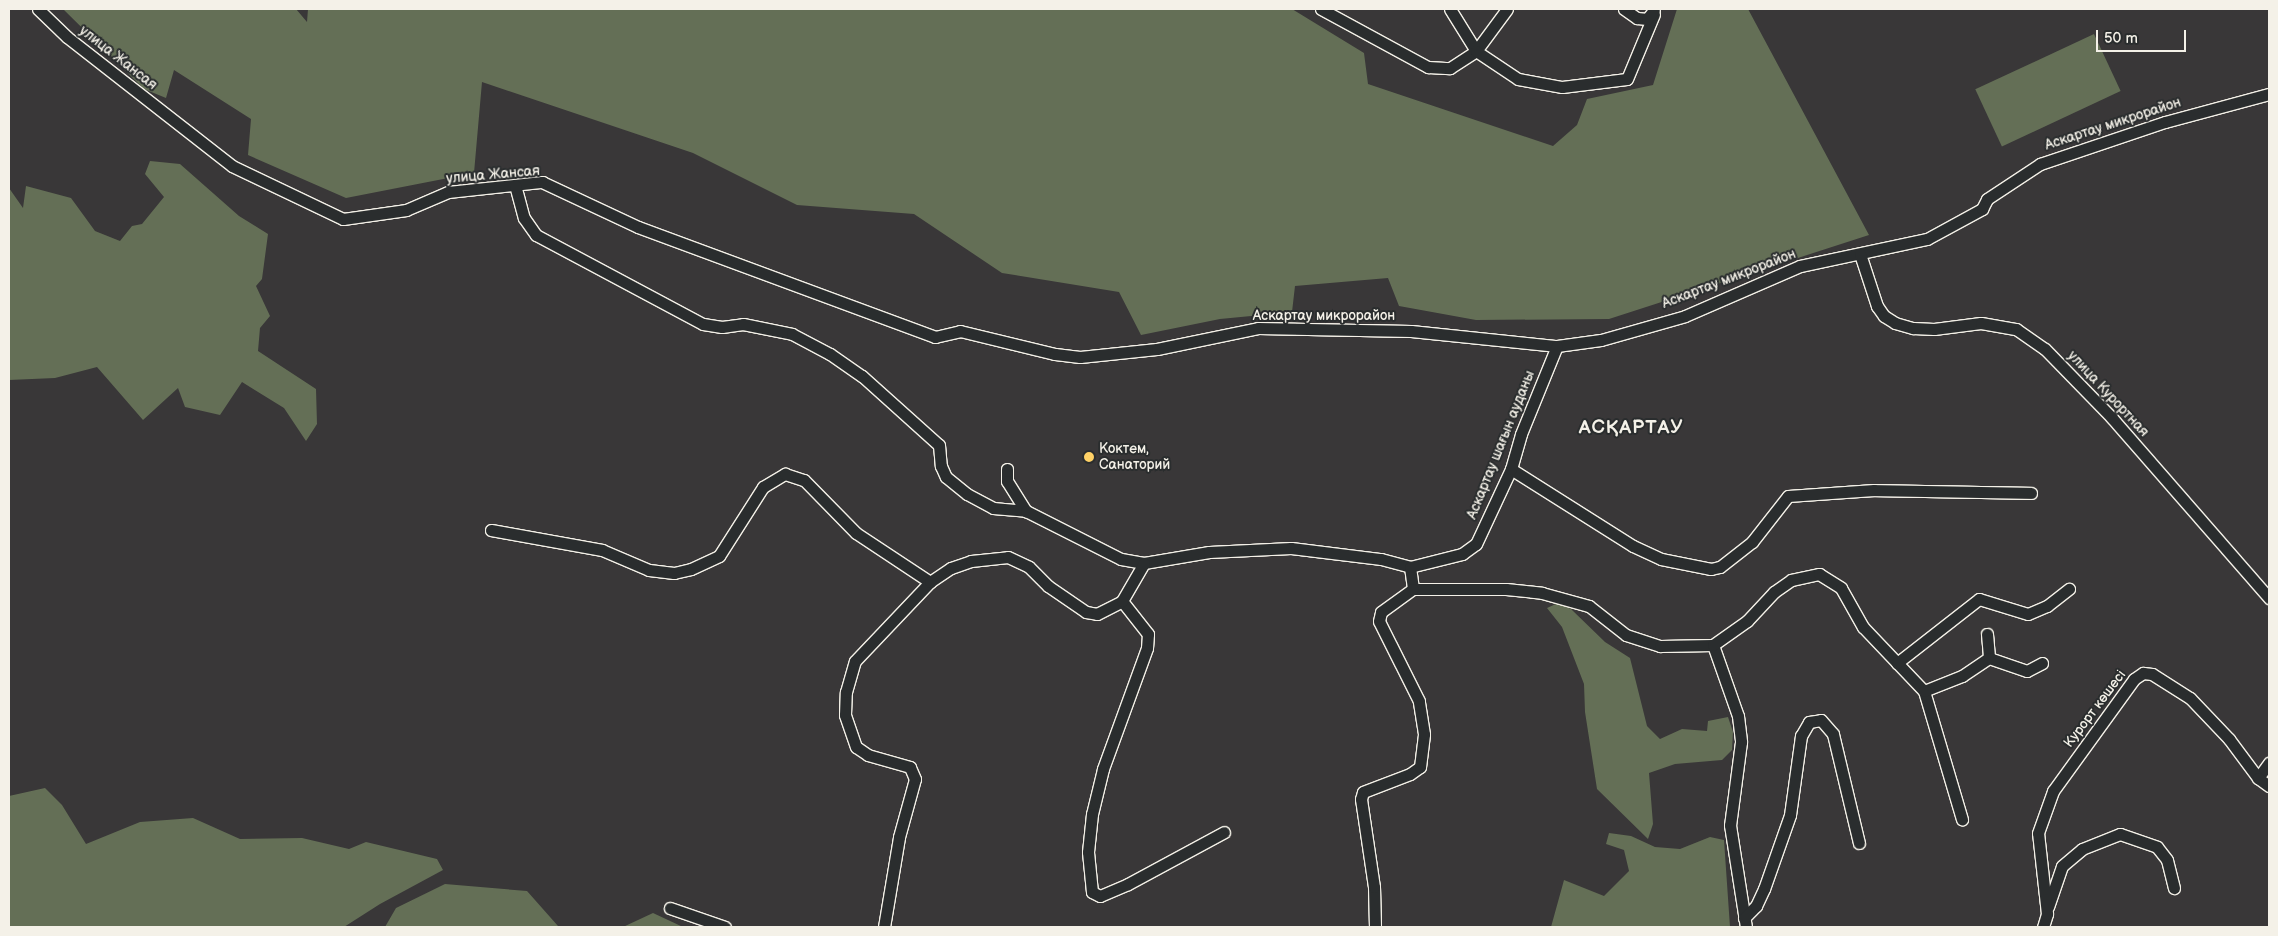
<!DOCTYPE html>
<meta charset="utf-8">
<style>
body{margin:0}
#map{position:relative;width:2278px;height:936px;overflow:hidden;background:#393738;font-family:"Balsamiq Sans",sans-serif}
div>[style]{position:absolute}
.green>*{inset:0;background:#646f56;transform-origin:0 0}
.roads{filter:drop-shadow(1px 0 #f4f1e8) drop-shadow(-1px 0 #f4f1e8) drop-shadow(0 1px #f4f1e8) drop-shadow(0 -1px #f4f1e8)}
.street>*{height:11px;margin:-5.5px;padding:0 5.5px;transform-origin:5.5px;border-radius:5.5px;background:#2a2d2e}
.dots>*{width:14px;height:14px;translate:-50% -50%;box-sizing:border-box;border:2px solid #2a2d2e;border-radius:50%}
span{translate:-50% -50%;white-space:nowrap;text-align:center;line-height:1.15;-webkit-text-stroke:4px #2a2d2e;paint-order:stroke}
.street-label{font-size:14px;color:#f4f1e8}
.poi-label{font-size:14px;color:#f4f1e8}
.left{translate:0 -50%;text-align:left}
.district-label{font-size:19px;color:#f4f1e8;font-weight:700;letter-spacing:1px}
.frame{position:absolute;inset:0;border:10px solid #f4f1e8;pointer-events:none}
.scale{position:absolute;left:2096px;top:30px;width:90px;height:22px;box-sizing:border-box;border:2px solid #f4f1e8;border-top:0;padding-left:6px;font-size:15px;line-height:18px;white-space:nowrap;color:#f4f1e8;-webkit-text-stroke:4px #2a2d2e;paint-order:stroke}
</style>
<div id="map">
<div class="green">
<i style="clip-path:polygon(63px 9px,296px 9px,307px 22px,308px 9px,1292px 9px,1364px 53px,1368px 84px,1553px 146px,1577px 125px,1587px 99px,1653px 85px,1677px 9px,1748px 9px,1869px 235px,1609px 319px,1476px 320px,1399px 306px,1388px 278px,1295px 286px,1292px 312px,1220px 319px,1141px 335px,1119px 292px,1002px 273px,914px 214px,797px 205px,693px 153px,482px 82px,474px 173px,346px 198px,248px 155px,251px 119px,174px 70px,166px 98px,144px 89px)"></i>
<i style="left:2094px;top:34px;width:63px;height:131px;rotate:65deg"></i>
<i style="clip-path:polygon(150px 161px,180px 164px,239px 216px,268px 234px,262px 279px,256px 286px,270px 316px,260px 328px,258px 351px,316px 389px,317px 424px,306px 441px,284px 408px,242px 382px,220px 415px,185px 407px,178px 388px,143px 420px,97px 367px,55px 378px,9px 380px,9px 188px,23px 208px,26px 186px,71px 198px,95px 231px,120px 241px,132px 226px,142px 224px,164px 197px,145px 174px)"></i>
<i style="clip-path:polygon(1558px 603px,1571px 609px,1605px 642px,1630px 658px,1647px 726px,1660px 739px,1682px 729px,1707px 731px,1708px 721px,1728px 717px,1733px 732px,1732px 750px,1722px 760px,1675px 764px,1649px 773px,1653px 824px,1648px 839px,1597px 789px,1585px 712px,1584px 684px,1562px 627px,1547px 608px)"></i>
<i style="clip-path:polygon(45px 788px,62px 805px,86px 844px,140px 822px,193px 818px,240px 839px,302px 838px,349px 849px,366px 842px,437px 859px,443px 870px,380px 904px,344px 927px,9px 927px,9px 796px)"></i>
<i style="clip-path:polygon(1609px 833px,1631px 836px,1655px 847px,1680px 849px,1710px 837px,1724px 840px,1730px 927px,1551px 927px,1564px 880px,1604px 896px,1629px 871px,1624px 850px,1606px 844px)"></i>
<i style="clip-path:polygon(445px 884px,527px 891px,558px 926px,594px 927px,385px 927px,396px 908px)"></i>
<i style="clip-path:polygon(653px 913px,683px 927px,623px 927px)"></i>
</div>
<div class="roads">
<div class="street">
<i style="left:38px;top:9px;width:40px;rotate:44deg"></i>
<i style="left:67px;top:37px;width:209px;rotate:38deg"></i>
<i style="left:232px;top:166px;width:123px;rotate:25.5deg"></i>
<i style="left:343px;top:219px;width:64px;rotate:-8.1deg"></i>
<i style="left:406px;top:210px;width:46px;rotate:-23.2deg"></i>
<i style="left:448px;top:192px;width:95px;rotate:-6.1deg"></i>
<i style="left:542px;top:182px;width:106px;rotate:25.1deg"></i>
<i style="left:638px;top:227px;width:317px;rotate:20.3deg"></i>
<i style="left:935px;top:337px;width:26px;rotate:-13deg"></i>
<i style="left:960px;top:331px;width:98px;rotate:13.6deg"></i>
<i style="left:1055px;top:354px;width:25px;rotate:7deg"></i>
<i style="left:1080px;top:357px;width:77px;rotate:-5.9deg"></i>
<i style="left:1157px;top:349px;width:103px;rotate:-11.7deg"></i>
<i style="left:1258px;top:328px;width:153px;rotate:1.1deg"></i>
<i style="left:1411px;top:331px;width:147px;rotate:5.9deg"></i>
<i style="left:1557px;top:346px;width:44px;rotate:-7.8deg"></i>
<i style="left:1601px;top:340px;width:87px;rotate:-15.9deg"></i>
<i style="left:1685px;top:316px;width:125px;rotate:-23.5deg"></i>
<i style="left:1800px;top:266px;width:130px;rotate:-12deg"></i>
<i style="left:1927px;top:239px;width:63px;rotate:-28.6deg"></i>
<i style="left:1982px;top:209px;width:11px;rotate:-63deg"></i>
<i style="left:1987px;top:199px;width:64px;rotate:-33.4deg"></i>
<i style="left:2040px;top:164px;width:132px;rotate:-18.6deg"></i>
<i style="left:2165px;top:122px;width:108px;rotate:-15.1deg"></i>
<i style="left:1321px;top:9px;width:122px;rotate:28.5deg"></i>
<i style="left:1428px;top:67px;width:22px;rotate:3deg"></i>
<i style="left:1450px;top:68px;width:31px;rotate:-33deg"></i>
<i style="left:1476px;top:51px;width:52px;rotate:-53.6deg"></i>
<i style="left:1450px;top:9px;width:49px;rotate:58.2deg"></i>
<i style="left:1476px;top:51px;width:50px;rotate:33.7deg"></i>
<i style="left:1518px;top:79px;width:45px;rotate:10.3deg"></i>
<i style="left:1562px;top:87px;width:65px;rotate:-7deg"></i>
<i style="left:1627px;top:79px;width:70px;rotate:-67.4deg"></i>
<i style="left:1624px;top:9px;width:16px;rotate:35deg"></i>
<i style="left:1637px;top:18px;width:10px;rotate:6deg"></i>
<i style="left:1647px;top:19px;width:11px;rotate:-52deg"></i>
<i style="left:515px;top:185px;width:34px;rotate:75deg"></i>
<i style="left:524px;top:218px;width:21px;rotate:55deg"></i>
<i style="left:536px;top:235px;width:189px;rotate:28.1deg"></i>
<i style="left:703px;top:324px;width:19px;rotate:9deg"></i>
<i style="left:722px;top:327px;width:21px;rotate:-8deg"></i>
<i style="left:743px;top:324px;width:50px;rotate:11.5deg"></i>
<i style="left:792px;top:334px;width:43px;rotate:27.8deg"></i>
<i style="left:830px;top:354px;width:39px;rotate:35deg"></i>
<i style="left:862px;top:376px;width:103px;rotate:41.9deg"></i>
<i style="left:939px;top:445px;width:21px;rotate:85deg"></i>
<i style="left:941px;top:466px;width:12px;rotate:66deg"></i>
<i style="left:946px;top:477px;width:27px;rotate:39deg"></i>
<i style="left:967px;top:494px;width:30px;rotate:28deg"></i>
<i style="left:993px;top:508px;width:33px;rotate:5deg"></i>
<i style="left:1860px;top:254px;width:55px;rotate:71.9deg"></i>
<i style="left:1877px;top:306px;width:12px;rotate:55deg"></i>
<i style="left:1884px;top:316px;width:13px;rotate:32deg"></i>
<i style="left:1895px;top:323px;width:19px;rotate:16deg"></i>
<i style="left:1913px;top:328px;width:21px;rotate:3deg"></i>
<i style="left:1934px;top:329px;width:47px;rotate:-7.3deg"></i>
<i style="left:1981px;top:323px;width:36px;rotate:10deg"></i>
<i style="left:2016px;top:329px;width:35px;rotate:35deg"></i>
<i style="left:2045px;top:349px;width:96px;rotate:45.8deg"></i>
<i style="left:2112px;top:418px;width:239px;rotate:48.9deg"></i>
<i style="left:1007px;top:469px;width:12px;rotate:90deg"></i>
<i style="left:1007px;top:481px;width:36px;rotate:58deg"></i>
<i style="left:1026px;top:511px;width:106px;rotate:26.8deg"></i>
<i style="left:1121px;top:559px;width:23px;rotate:10deg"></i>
<i style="left:1144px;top:563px;width:66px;rotate:-9.6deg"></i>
<i style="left:1209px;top:552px;width:82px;rotate:-2.8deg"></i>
<i style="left:1291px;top:548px;width:91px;rotate:7deg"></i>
<i style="left:1381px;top:559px;width:30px;rotate:15deg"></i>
<i style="left:1410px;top:567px;width:22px;rotate:82deg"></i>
<i style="left:1413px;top:589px;width:93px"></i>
<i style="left:1506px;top:589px;width:36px;rotate:6deg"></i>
<i style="left:1542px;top:593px;width:49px;rotate:15.5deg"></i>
<i style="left:1589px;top:606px;width:47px;rotate:38.1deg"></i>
<i style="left:1626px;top:635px;width:36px;rotate:18deg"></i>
<i style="left:1660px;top:646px;width:53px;rotate:-1.1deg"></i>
<i style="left:1713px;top:645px;width:75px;rotate:70.6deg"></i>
<i style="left:1738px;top:716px;width:26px;rotate:83deg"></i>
<i style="left:1741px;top:742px;width:84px;rotate:97.5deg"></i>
<i style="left:1730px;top:825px;width:103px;rotate:81.1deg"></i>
<i style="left:1511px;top:469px;width:144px;rotate:32.3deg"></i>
<i style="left:1633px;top:546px;width:31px;rotate:25deg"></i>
<i style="left:1661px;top:559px;width:51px;rotate:11.3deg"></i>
<i style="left:1711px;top:569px;width:9px;rotate:-13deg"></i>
<i style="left:1720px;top:567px;width:41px;rotate:-38deg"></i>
<i style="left:1752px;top:542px;width:58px;rotate:-52deg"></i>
<i style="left:1788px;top:496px;width:86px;rotate:-4deg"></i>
<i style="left:1874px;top:490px;width:157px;rotate:1.1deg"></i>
<i style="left:491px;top:530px;width:113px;rotate:10.2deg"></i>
<i style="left:602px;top:550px;width:51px;rotate:23.1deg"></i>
<i style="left:649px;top:570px;width:25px;rotate:7deg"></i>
<i style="left:674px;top:573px;width:17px;rotate:-13deg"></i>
<i style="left:691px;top:569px;width:31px;rotate:-25deg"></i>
<i style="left:719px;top:556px;width:82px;rotate:-57.5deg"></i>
<i style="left:763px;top:487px;width:26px;rotate:-31deg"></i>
<i style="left:785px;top:474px;width:20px;rotate:18deg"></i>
<i style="left:804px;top:480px;width:74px;rotate:45.5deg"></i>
<i style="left:856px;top:533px;width:89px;rotate:33.5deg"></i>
<i style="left:1410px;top:567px;width:54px;rotate:-14deg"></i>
<i style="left:1462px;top:554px;width:17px;rotate:-36deg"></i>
<i style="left:1476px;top:544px;width:83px;rotate:-65deg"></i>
<i style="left:1511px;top:469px;width:36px;rotate:-74deg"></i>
<i style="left:1521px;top:434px;width:95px;rotate:-67.8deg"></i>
<i style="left:1122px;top:601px;width:42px;rotate:51.8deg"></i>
<i style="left:1148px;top:634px;width:14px;rotate:94deg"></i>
<i style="left:1147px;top:648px;width:129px;rotate:110deg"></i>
<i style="left:1103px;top:769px;width:46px;rotate:103.7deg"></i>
<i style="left:1092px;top:814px;width:38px;rotate:96deg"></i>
<i style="left:1088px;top:852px;width:40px;rotate:84.3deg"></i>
<i style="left:1092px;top:892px;width:9px;rotate:27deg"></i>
<i style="left:1100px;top:896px;width:30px;rotate:-23deg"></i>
<i style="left:1128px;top:884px;width:109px;rotate:-28.4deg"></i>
<i style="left:1987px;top:634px;width:24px;rotate:85deg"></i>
<i style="left:1713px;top:645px;width:42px;rotate:-35.2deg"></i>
<i style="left:1747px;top:621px;width:40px;rotate:-47deg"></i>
<i style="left:1774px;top:592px;width:21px;rotate:-35deg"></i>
<i style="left:1791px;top:580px;width:29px;rotate:-12deg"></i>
<i style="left:1819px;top:574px;width:26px;rotate:32deg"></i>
<i style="left:1841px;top:588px;width:45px;rotate:60.6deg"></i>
<i style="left:1863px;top:627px;width:88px;rotate:46.4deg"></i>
<i style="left:1924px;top:691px;width:134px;rotate:73.5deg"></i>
<i style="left:1897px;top:663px;width:104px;rotate:-38deg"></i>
<i style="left:1979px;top:599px;width:51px;rotate:17deg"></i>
<i style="left:2028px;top:614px;width:21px;rotate:-23deg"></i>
<i style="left:2047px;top:606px;width:28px;rotate:-38deg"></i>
<i style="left:1924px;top:691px;width:41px;rotate:-21.5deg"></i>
<i style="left:1962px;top:676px;width:32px;rotate:-34deg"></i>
<i style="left:1989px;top:658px;width:40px;rotate:18.9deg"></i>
<i style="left:2027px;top:671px;width:17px;rotate:-28deg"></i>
<i style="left:2258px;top:778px;width:19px;rotate:-54deg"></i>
<i style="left:2048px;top:907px;width:43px;rotate:-71.1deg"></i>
<i style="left:2062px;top:866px;width:26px;rotate:-40deg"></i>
<i style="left:2082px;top:849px;width:41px;rotate:-21.5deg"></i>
<i style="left:2120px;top:834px;width:39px;rotate:19deg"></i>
<i style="left:2157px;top:847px;width:16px;rotate:52deg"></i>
<i style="left:2167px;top:860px;width:29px;rotate:76deg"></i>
<i style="left:670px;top:908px;width:58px;rotate:19.1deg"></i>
<i style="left:1744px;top:918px;width:17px;rotate:-45deg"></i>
<i style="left:1756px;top:906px;width:19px;rotate:-65deg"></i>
<i style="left:1764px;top:889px;width:78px;rotate:-70.6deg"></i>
<i style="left:1790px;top:815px;width:80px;rotate:-82.1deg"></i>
<i style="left:1801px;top:736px;width:16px;rotate:-60deg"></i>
<i style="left:1809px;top:722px;width:12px;rotate:-9deg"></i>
<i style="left:1821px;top:720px;width:18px;rotate:49deg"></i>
<i style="left:1833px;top:734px;width:112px;rotate:76.6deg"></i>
<i style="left:884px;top:927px;width:91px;rotate:-80.5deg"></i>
<i style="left:899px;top:837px;width:60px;rotate:-74.6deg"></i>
<i style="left:915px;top:779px;width:13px;rotate:-113deg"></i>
<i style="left:910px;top:767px;width:44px;rotate:-164.1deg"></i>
<i style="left:868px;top:755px;width:14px;rotate:-146deg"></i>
<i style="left:856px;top:747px;width:34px;rotate:-109deg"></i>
<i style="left:845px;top:715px;width:23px;rotate:-88deg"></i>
<i style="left:846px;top:692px;width:32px;rotate:-74deg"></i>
<i style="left:855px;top:661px;width:109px;rotate:-46.5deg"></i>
<i style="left:930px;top:582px;width:25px;rotate:-34deg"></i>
<i style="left:951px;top:568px;width:21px;rotate:-19deg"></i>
<i style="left:971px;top:561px;width:37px;rotate:-6deg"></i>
<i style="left:1008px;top:557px;width:23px;rotate:25deg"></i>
<i style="left:1029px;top:567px;width:27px;rotate:45deg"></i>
<i style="left:1048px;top:586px;width:46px;rotate:34.4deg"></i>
<i style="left:1086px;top:612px;width:11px;rotate:10deg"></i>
<i style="left:1097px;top:614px;width:28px;rotate:-27deg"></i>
<i style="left:1122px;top:601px;width:44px;rotate:-59.9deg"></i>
<i style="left:1375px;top:927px;width:40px;rotate:-91.4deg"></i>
<i style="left:1374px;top:887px;width:89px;rotate:-98.4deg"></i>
<i style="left:1361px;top:799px;width:7px;rotate:-74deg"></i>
<i style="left:1363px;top:792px;width:50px;rotate:-21deg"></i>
<i style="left:1410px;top:774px;width:12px;rotate:-35deg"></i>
<i style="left:1420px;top:767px;width:33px;rotate:-83deg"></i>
<i style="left:1424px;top:734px;width:33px;rotate:-99deg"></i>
<i style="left:1419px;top:701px;width:89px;rotate:-116.6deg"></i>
<i style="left:1379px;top:621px;width:9px;rotate:-77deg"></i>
<i style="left:1381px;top:612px;width:39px;rotate:-36deg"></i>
<i style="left:2043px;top:927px;width:14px;rotate:-73deg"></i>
<i style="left:2047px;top:914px;width:81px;rotate:-96.3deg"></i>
<i style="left:2038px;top:833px;width:45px;rotate:-70.3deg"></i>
<i style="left:2053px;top:791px;width:138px;rotate:-54.1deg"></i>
<i style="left:2134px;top:679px;width:11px;rotate:-34deg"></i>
<i style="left:2143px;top:673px;width:9px;rotate:6deg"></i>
<i style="left:2152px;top:674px;width:45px;rotate:32.3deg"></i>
<i style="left:2190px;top:698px;width:57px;rotate:46.4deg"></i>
<i style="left:2229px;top:739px;width:49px;rotate:53.4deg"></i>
<i style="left:2258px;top:778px;width:14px;rotate:36deg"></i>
</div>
</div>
<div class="dots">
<i style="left:1089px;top:457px;background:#ffd166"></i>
</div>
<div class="street-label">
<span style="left:118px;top:58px;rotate:38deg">улица Жансая</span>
<span style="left:2113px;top:124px;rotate:-18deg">Аскартау микрорайон</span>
<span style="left:493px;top:175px;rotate:-5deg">улица Жансая</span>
<span style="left:1729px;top:279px;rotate:-21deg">Аскартау микрорайон</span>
<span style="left:1324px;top:316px">Аскартау микрорайон</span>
<span style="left:2108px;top:394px;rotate:47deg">улица Курортная</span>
<span style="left:1501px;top:445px;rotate:-68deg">Аскартау шағын ауданы</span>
<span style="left:2095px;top:709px;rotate:-53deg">Курорт көшесі</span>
</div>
<div class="poi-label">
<span class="left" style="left:1099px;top:457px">Коктем,<br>Санаторий</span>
</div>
<div class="district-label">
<span style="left:1631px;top:428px">АСҚАРТАУ</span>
</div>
<div class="frame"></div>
<div class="scale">50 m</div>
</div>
